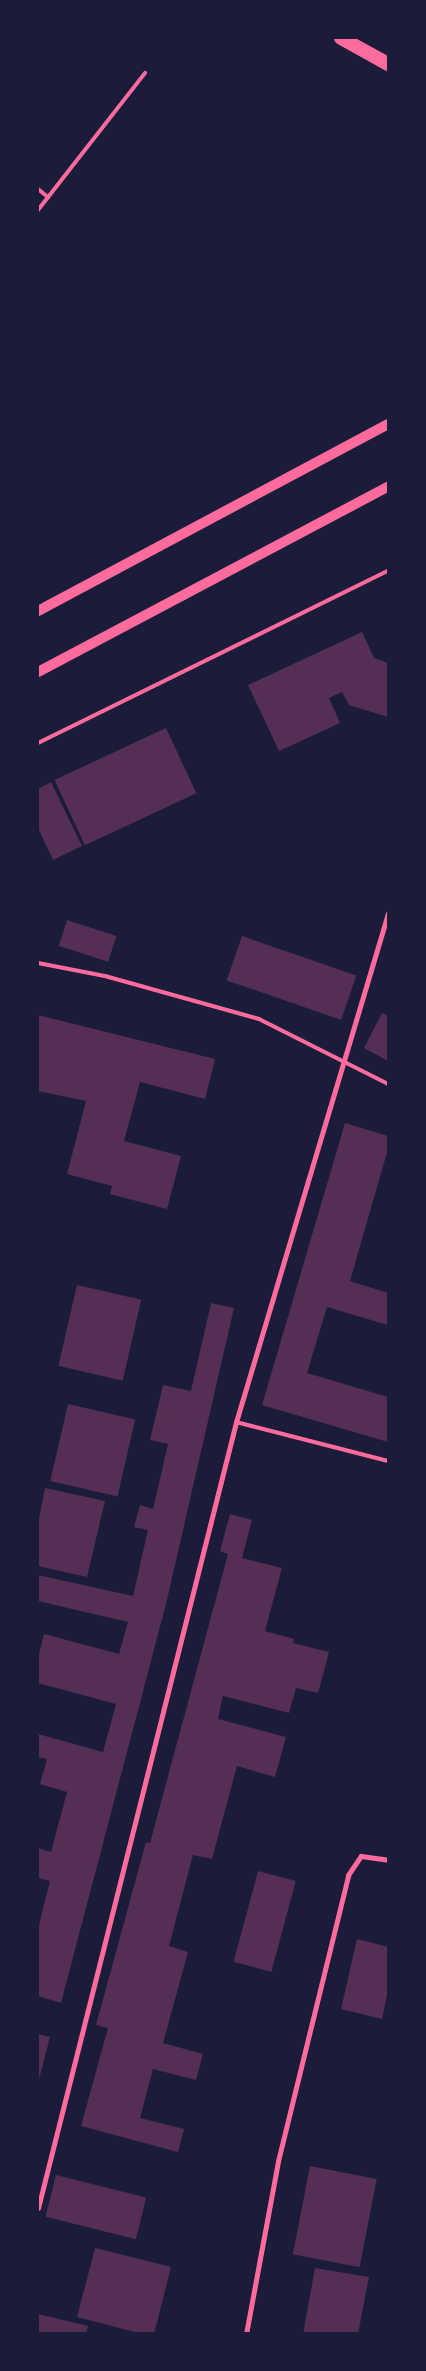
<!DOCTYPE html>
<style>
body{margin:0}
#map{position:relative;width:426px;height:2371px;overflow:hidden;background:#1b1b3a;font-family:"DM Sans",sans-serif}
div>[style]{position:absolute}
.building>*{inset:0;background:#542f53;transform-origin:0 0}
.service>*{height:4px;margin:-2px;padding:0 2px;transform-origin:2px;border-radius:2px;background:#ff6b9d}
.minor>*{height:5px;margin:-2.5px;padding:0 2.5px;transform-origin:2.5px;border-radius:2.5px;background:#ff6b9d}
.secondary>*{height:10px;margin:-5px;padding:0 5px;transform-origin:5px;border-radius:5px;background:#ff6b9d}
.trunk>*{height:14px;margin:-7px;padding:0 7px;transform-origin:7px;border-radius:7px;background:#ff6b9d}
span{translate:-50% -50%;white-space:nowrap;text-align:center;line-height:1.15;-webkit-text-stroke:4.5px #1b1b3a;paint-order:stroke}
.frame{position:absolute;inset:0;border:39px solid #1b1b3a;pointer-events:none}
</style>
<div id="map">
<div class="building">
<i style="clip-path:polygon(362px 632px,374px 658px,388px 663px,388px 717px,349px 705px,342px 692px,329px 698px,340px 723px,279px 751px,248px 685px)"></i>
<i style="left:166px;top:728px;width:72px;height:123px;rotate:65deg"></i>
<i style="clip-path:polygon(51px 782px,82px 846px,53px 860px,38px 828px,38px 789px)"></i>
<i style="left:67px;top:920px;width:52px;height:27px;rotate:18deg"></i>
<i style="left:242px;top:936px;width:121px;height:47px;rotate:19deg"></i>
<i style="clip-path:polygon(382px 1013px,388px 1016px,388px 1061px,364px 1048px)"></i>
<i style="clip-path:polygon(38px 1015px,215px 1059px,205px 1099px,140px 1082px,124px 1141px,181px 1156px,167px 1209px,110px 1194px,112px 1186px,67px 1174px,86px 1101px,38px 1091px)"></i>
<i style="clip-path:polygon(345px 1123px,388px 1136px,388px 1149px,350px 1281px,388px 1293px,388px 1325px,327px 1307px,307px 1373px,388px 1397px,388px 1442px,262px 1405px)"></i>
<i style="left:77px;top:1285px;width:66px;height:83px;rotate:13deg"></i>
<i style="clip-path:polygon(211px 1303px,234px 1308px,166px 1604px,61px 2003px,38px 1996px,38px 1929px,50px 1881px,38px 1878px,38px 1848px,51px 1852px,67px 1792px,40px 1784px,47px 1759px,38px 1757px,38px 1734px,103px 1752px,116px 1704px,38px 1683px,38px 1658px,44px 1634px,119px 1654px,128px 1622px,38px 1601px,38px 1575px,133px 1596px,148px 1530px,134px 1527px,140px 1505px,153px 1509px,168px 1444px,150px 1440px,163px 1385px,191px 1391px)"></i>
<i style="left:68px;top:1404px;width:69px;height:79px;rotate:13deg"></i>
<i style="clip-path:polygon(45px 1488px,105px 1501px,87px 1577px,38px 1566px,38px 1524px)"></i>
<i style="clip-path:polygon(230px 1514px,252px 1520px,242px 1558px,282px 1568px,265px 1631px,294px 1639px,293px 1643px,329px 1652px,318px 1693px,296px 1688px,289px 1713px,223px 1696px,218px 1719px,286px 1737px,275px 1777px,237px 1766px,212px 1859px,193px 1855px,169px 1946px,188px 1952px,163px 2043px,203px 2054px,196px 2080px,153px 2069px,140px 2118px,184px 2129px,178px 2152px,81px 2126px,108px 2028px,96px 2025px,146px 1842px,150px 1843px,228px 1554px,220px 1551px)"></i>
<i style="left:258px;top:1871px;width:39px;height:94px;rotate:15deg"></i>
<i style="clip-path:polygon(357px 1939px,388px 1947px,388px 1991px,382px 2019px,341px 2009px)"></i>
<i style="clip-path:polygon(38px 2034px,50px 2037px,38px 2083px)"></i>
<i style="left:310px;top:2166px;width:68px;height:90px;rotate:11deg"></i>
<i style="left:56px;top:2175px;width:93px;height:43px;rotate:14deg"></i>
<i style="clip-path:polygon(95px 2248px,171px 2267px,154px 2334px,143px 2334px,77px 2317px)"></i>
<i style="clip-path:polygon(315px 2268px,369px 2277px,358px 2334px,303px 2334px)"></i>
<i style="clip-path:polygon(38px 2314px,88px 2326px,86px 2334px,38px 2334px)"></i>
</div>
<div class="service">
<i style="left:38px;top:189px;width:13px;rotate:39deg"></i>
<i style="left:38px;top:210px;width:174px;rotate:-52deg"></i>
<i style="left:38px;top:743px;width:390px;rotate:-26.2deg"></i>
<i style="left:38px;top:963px;width:68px;rotate:11deg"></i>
<i style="left:105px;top:976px;width:160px;rotate:15.6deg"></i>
<i style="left:259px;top:1019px;width:144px;rotate:26.7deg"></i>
<i style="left:236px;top:1422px;width:157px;rotate:14.4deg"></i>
</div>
<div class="minor">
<i style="left:38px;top:2208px;width:811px;rotate:-75.86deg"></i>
<i style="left:236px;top:1422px;width:531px;rotate:-73.37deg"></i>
<i style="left:246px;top:2334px;width:176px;rotate:-79.5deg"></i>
<i style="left:278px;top:2161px;width:294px;rotate:-76.2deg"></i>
<i style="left:348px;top:1875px;width:23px;rotate:-56deg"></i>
<i style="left:361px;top:1856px;width:27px;rotate:8deg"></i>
</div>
<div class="secondary">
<i style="left:38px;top:611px;width:397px;rotate:-28.1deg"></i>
<i style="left:38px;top:672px;width:396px;rotate:-27.9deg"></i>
</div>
<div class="trunk">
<i style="left:341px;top:38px;width:54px;rotate:29deg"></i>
</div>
<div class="frame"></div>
</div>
